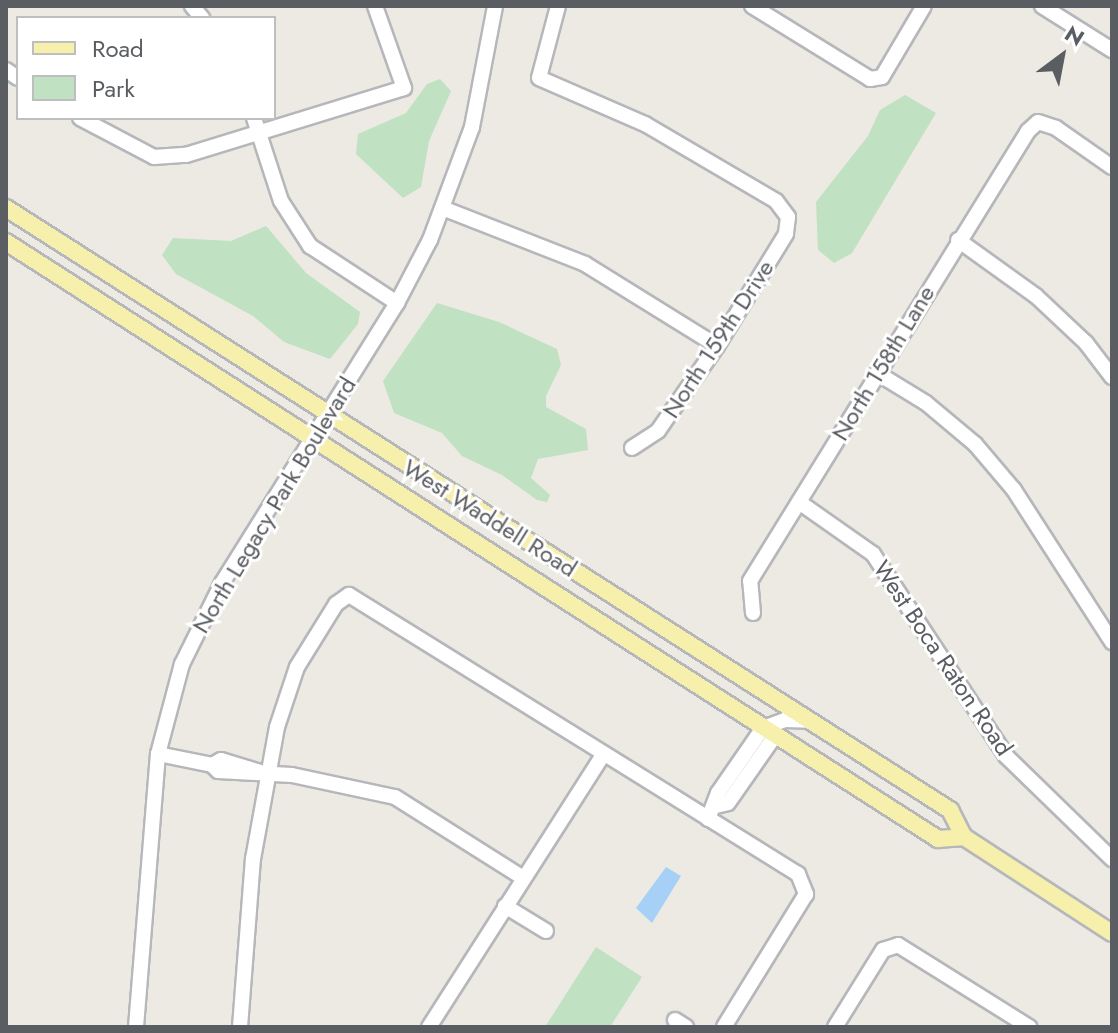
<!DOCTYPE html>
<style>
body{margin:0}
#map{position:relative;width:1118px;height:1033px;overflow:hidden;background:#eceae2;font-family:Jost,sans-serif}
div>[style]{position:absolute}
.green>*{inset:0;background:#c0e1c2}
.water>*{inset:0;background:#a7d0f7}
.roads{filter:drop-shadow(2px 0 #b5b7bb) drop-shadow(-2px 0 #b5b7bb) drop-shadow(0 2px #b5b7bb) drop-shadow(0 -2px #b5b7bb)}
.minor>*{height:14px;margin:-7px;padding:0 7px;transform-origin:7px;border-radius:7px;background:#fff}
.major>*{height:16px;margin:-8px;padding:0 8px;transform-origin:8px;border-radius:8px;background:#f7efac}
span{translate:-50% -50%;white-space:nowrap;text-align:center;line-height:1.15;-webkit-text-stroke:6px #fff;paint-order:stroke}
.street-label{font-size:24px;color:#5a5d61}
.frame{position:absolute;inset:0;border:8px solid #5a5d61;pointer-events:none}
.legend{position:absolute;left:16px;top:16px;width:260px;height:104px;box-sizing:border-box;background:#fff;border:2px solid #bdbec0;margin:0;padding:10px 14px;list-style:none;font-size:24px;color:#5a5d61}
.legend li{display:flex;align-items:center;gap:16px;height:40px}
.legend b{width:40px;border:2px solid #bdbec0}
.north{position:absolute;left:1022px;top:16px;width:80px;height:80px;-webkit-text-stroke:6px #fff;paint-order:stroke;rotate:32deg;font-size:22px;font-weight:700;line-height:32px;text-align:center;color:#5a5d61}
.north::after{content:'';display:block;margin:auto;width:28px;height:36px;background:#5a5d61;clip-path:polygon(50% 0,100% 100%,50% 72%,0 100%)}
</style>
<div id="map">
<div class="green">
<i style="clip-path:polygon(440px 79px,451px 91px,429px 141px,421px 187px,403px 198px,356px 154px,358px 134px,406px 113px,427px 84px)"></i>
<i style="clip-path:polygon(905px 95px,936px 113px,852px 253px,834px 263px,818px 250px,816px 202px,868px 136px,880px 110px)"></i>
<i style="clip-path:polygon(266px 226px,306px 273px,360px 312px,358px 324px,330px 359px,284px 342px,253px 316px,176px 274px,162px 255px,173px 238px,231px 241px)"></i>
<i style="clip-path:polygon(437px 303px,499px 322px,557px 349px,561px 365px,546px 396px,546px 407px,586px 429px,588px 450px,538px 459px,531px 478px,550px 495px,547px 502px,537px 500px,502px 475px,462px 456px,442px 433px,394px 413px,383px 381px)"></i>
<i style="clip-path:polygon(596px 947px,642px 977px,610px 1027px,545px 1027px)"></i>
</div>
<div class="water">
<i style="clip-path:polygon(666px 867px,681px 876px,652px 923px,636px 908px)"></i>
</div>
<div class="roads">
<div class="minor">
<i style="left:192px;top:6px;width:16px;rotate:50deg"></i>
<i style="left:558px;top:6px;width:74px;rotate:104.8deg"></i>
<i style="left:539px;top:78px;width:116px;rotate:23.5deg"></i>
<i style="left:645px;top:124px;width:152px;rotate:30.4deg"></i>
<i style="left:776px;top:201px;width:20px;rotate:53deg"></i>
<i style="left:788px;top:217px;width:17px;rotate:97deg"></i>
<i style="left:786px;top:234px;width:132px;rotate:121.6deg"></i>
<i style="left:717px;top:346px;width:103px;rotate:124.8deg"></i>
<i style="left:658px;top:431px;width:31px;rotate:147deg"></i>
<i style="left:752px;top:6px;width:139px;rotate:31.7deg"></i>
<i style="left:870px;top:79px;width:12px;rotate:-9deg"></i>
<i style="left:882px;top:77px;width:82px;rotate:-59.4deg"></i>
<i style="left:1042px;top:6px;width:83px;rotate:32.2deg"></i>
<i style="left:6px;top:70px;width:14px;rotate:34deg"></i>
<i style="left:80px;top:118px;width:84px;rotate:27.8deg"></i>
<i style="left:154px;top:157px;width:32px;rotate:-4deg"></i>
<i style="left:186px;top:155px;width:228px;rotate:-17.1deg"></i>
<i style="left:404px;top:88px;width:87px;rotate:-109.5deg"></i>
<i style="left:254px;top:118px;width:87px;rotate:72deg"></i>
<i style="left:281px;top:201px;width:54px;rotate:57.2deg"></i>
<i style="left:310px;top:246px;width:104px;rotate:33.2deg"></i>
<i style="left:445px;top:209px;width:150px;rotate:21.4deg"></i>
<i style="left:585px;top:264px;width:155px;rotate:31.8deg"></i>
<i style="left:958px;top:240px;width:96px;rotate:35.7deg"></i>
<i style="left:1036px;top:296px;width:69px;rotate:43.2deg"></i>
<i style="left:1086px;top:343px;width:43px;rotate:52.6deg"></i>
<i style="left:877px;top:373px;width:57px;rotate:31.5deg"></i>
<i style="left:926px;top:403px;width:64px;rotate:39.9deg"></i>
<i style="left:975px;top:444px;width:60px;rotate:49.7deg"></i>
<i style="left:1014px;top:490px;width:181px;rotate:57.2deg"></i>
<i style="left:799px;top:502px;width:90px;rotate:35.1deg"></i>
<i style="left:873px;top:554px;width:242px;rotate:56.6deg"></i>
<i style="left:1006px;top:756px;width:148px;rotate:44.2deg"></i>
<i style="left:753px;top:613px;width:32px;rotate:-95deg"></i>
<i style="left:750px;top:581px;width:529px;rotate:-58.29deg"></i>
<i style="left:1028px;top:131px;width:13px;rotate:-42deg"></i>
<i style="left:1038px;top:122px;width:19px;rotate:18deg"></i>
<i style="left:1056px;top:128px;width:68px;rotate:34.9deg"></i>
<i style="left:158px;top:754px;width:55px;rotate:11.5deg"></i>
<i style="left:212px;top:765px;width:8px;rotate:45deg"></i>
<i style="left:218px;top:771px;width:74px;rotate:3.1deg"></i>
<i style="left:292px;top:775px;width:105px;rotate:12.1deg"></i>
<i style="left:395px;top:797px;width:151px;rotate:32.3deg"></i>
<i style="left:212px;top:765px;width:10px;rotate:-29deg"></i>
<i style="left:221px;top:760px;width:41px;rotate:17.1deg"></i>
<i style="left:716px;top:806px;width:12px;rotate:-14deg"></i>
<i style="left:728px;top:803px;width:82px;rotate:-55deg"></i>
<i style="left:708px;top:819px;width:28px;rotate:-69deg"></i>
<i style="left:718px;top:793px;width:79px;rotate:-55.3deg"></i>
<i style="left:763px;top:728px;width:23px;rotate:-20deg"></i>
<i style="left:785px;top:720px;width:25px;rotate:2deg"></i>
<i style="left:505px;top:906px;width:48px;rotate:31.4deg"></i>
<i style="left:675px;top:1020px;width:13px;rotate:32deg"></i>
<i style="left:136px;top:1027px;width:274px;rotate:-85.4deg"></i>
<i style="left:158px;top:754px;width:93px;rotate:-75.1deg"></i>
<i style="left:182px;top:664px;width:90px;rotate:-63.7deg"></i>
<i style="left:222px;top:583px;width:330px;rotate:-58deg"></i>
<i style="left:397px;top:303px;width:71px;rotate:-62.4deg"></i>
<i style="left:430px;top:240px;width:121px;rotate:-69.6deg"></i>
<i style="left:472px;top:127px;width:123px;rotate:-79.2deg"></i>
<i style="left:240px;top:1027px;width:169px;rotate:-85.6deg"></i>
<i style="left:253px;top:859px;width:134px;rotate:-79.7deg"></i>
<i style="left:277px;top:727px;width:63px;rotate:-71.6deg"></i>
<i style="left:297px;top:667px;width:74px;rotate:-58.2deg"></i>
<i style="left:336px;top:604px;width:16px;rotate:-35deg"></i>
<i style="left:349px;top:595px;width:529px;rotate:31.86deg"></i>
<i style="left:798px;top:874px;width:22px;rotate:68deg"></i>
<i style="left:806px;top:894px;width:156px;rotate:121.7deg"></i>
<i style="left:429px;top:1027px;width:323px;rotate:-57.4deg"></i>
<i style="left:835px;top:1027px;width:91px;rotate:-58.1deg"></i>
<i style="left:883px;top:950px;width:16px;rotate:-18deg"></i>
<i style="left:898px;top:945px;width:155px;rotate:32deg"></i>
</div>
<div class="major">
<i style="left:6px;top:208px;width:1120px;rotate:32.53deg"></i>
<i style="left:950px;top:810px;width:30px;rotate:63deg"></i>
<i style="left:964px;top:837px;width:176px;rotate:33deg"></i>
<i style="left:6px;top:242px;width:1107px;rotate:32.64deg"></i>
<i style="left:938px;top:839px;width:26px;rotate:-4deg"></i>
</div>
</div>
<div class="street-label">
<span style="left:718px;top:339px;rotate:-57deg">North 159th Drive</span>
<span style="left:883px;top:363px;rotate:-59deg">North 158th Lane</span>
<span style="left:274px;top:505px;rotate:-59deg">North Legacy Park Boulevard</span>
<span style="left:490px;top:518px;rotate:32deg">West Waddell Road</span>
<span style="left:943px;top:658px;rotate:56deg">West Boca Raton Road</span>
</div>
<div class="frame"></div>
<ul class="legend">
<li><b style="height:10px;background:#f7efac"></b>Road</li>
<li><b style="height:22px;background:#c0e1c2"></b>Park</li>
</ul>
<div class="north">N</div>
</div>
